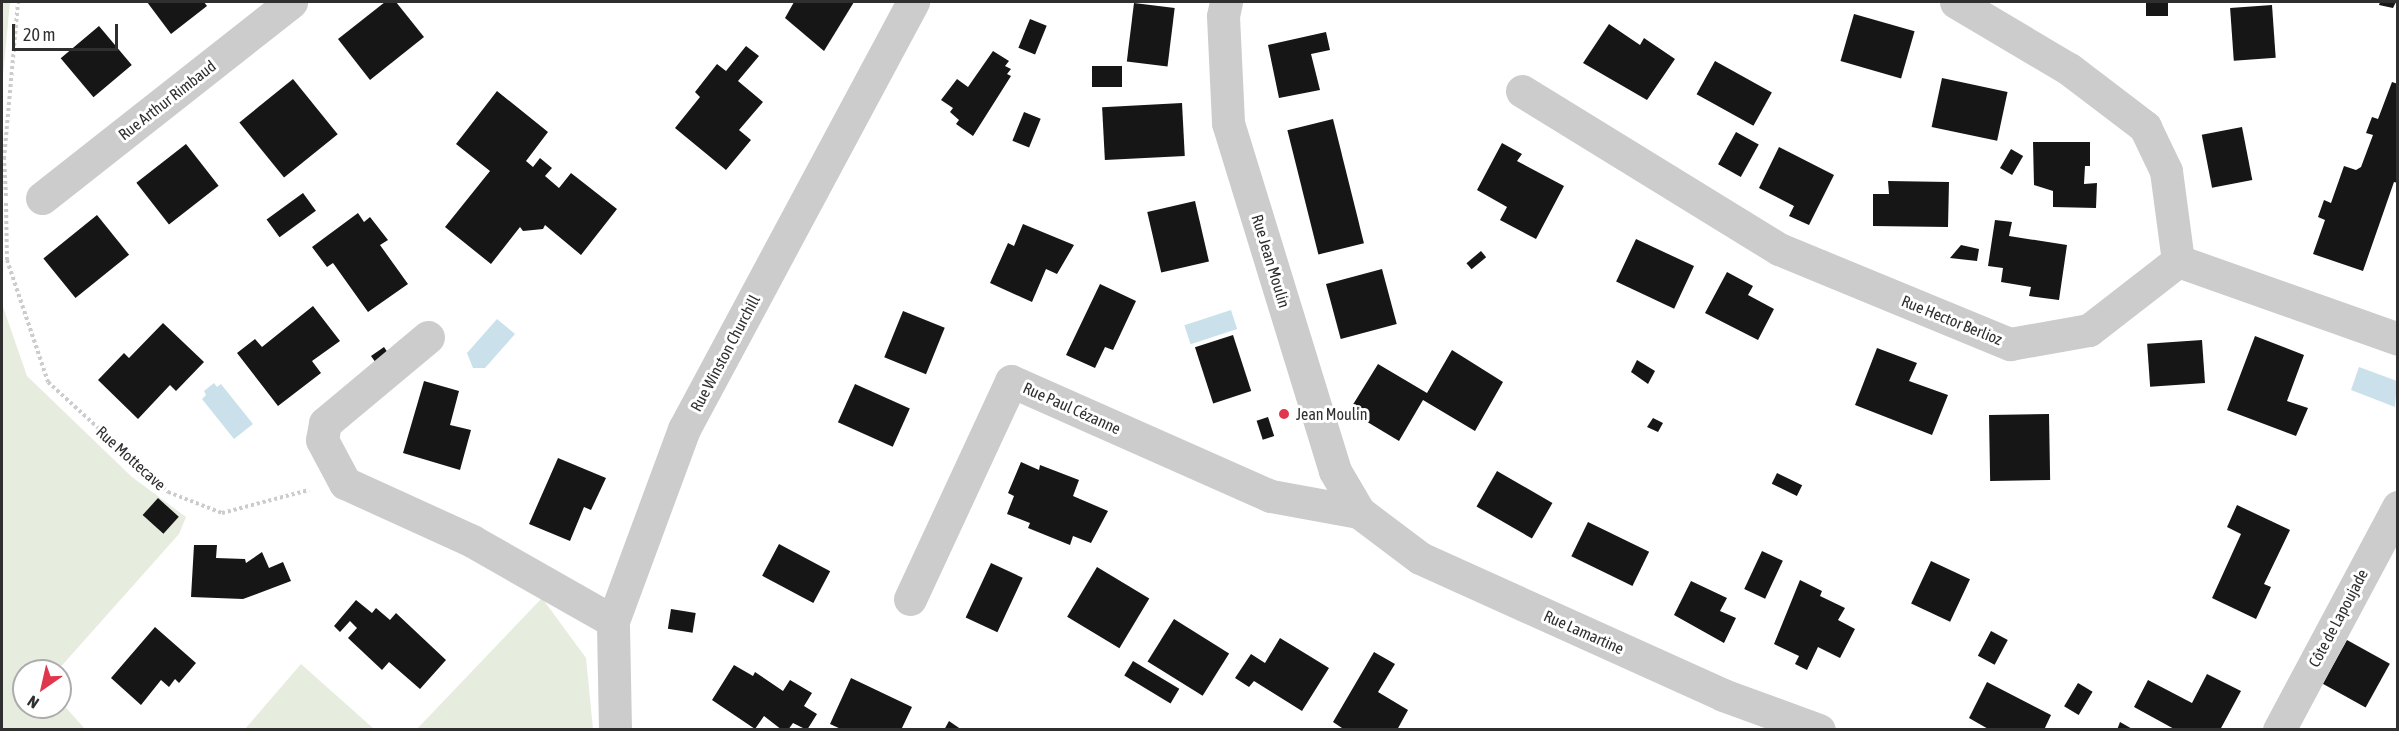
<!DOCTYPE html>
<meta charset="utf-8">
<style>
body{margin:0}
#map{position:relative;width:2399px;height:731px;overflow:hidden;background:#fff;font-family:"Asap Condensed",sans-serif}
div>[style]{position:absolute}
.green>*{inset:0;background:#e6ecde}
.water>*{inset:0;background:#cae1eb;transform-origin:0 0}
.building>*{inset:0;background:#161616;transform-origin:0 0}
.path>*{height:4px;margin-top:-2px;transform-origin:0;background:repeating-linear-gradient(90deg,#ccc 0 3px,transparent 0 6px)}
.minor>*{height:33px;margin:-16.5px;padding:0 16.5px;transform-origin:16.5px;border-radius:16.5px;background:#ccc}
.dots>*{width:16px;height:16px;translate:-50% -50%;box-sizing:border-box;border:3px solid #fff;border-radius:50%}
span{translate:-50% -50%;white-space:nowrap;text-align:center;line-height:1.15;-webkit-text-stroke:6px #fff;paint-order:stroke}
.street-label{font-size:16px;color:#2f2f2f}
.poi-label{font-size:16px;color:#2f2f2f}
.left{translate:0 -50%;text-align:left}
.frame{position:absolute;inset:0;border:3px solid #2f2f2f;pointer-events:none}
.north{position:absolute;left:12px;top:659px;width:60px;height:60px;box-sizing:border-box;background:#fff;border:2px solid #acacac;border-radius:50%;rotate:214deg;font-size:16px;font-weight:700;line-height:24px;text-align:center;color:#2f2f2f}
.north::after{content:'';display:block;margin:auto;width:21px;height:27px;background:#e1374e;clip-path:polygon(50% 0,100% 100%,50% 72%,0 100%)}
.scale{position:absolute;left:12px;top:24px;width:106px;height:27px;box-sizing:border-box;border:3px solid #2f2f2f;border-top:0;padding-left:8px;font-size:18px;line-height:21px;white-space:nowrap;color:#2f2f2f;-webkit-text-stroke:4px #fff;paint-order:stroke}
</style>
<div id="map">
<div class="green">
<i style="clip-path:polygon(2px 2px,10px 2px,2px 86px)"></i>
<i style="clip-path:polygon(2px 304px,27px 376px,132px 477px,186px 517px,179px 534px,57px 671px,24px 671px,24px 707px,60px 707px,60px 701px,85px 729px,2px 729px)"></i>
<i style="clip-path:polygon(542px 598px,586px 658px,593px 729px,416px 730px)"></i>
<i style="clip-path:polygon(301px 664px,374px 729px,245px 729px)"></i>
</div>
<div class="water">
<i style="left:1231px;top:310px;width:20px;height:49px;rotate:72deg"></i>
<i style="clip-path:polygon(497px 319px,515px 334px,485px 368px,473px 368px,467px 353px)"></i>
<i style="clip-path:polygon(2359px 367px,2397px 381px,2395px 407px,2351px 390px)"></i>
<i style="clip-path:polygon(214px 383px,217px 387px,221px 384px,253px 424px,234px 439px,202px 399px,206px 395px,204px 391px)"></i>
</div>
<div class="building">
<i style="clip-path:polygon(147px 2px,204px 2px,207px 6px,171px 34px)"></i>
<i style="clip-path:polygon(385px 2px,396px 2px,424px 37px,370px 80px,338px 39px)"></i>
<i style="clip-path:polygon(794px 2px,854px 2px,824px 51px,785px 18px)"></i>
<i style="left:2146px;top:2px;width:22px;height:14px"></i>
<i style="clip-path:polygon(2380px 2px,2396px 2px,2393px 8px,2379px 5px)"></i>
<i style="left:1134px;top:3px;width:41px;height:59px;rotate:7deg"></i>
<i style="left:2272px;top:5px;width:53px;height:42px;rotate:86deg"></i>
<i style="left:1854px;top:14px;width:63px;height:49px;rotate:16deg"></i>
<i style="left:1030px;top:19px;width:18px;height:31px;rotate:22deg"></i>
<i style="clip-path:polygon(1609px 24px,1640px 45px,1644px 38px,1675px 59px,1647px 100px,1583px 63px)"></i>
<i style="left:99px;top:26px;width:51px;height:50px;rotate:50deg"></i>
<i style="clip-path:polygon(1326px 32px,1330px 50px,1311px 54px,1320px 90px,1279px 98px,1268px 45px)"></i>
<i style="clip-path:polygon(746px 46px,759px 56px,738px 81px,763px 102px,739px 130px,751px 140px,726px 170px,675px 128px,700px 97px,695px 92px,717px 64px,726px 71px)"></i>
<i style="clip-path:polygon(993px 51px,1009px 61px,1005px 66px,1011px 69px,1007px 74px,1011px 76px,973px 136px,956px 124px,959px 120px,950px 112px,953px 108px,941px 100px,957px 79px,968px 87px)"></i>
<i style="left:1715px;top:61px;width:65px;height:38px;rotate:29deg"></i>
<i style="left:1092px;top:66px;width:30px;height:21px"></i>
<i style="left:1942px;top:78px;width:67px;height:50px;rotate:12deg"></i>
<i style="left:293px;top:79px;width:71px;height:69px;rotate:51deg"></i>
<i style="clip-path:polygon(2392px 82px,2398px 84px,2398px 183px,2394px 182px,2363px 271px,2313px 254px,2325px 220px,2318px 217px,2324px 200px,2331px 203px,2344px 166px,2356px 170px,2361px 167px,2373px 135px,2366px 133px,2372px 117px,2378px 119px)"></i>
<i style="clip-path:polygon(497px 91px,548px 132px,526px 161px,533px 167px,540px 158px,552px 168px,545px 176px,559px 188px,571px 173px,617px 209px,581px 255px,545px 225px,543px 229px,523px 231px,520px 227px,491px 264px,445px 227px,490px 171px,456px 144px)"></i>
<i style="left:1182px;top:103px;width:53px;height:80px;rotate:87deg"></i>
<i style="left:1024px;top:112px;width:18px;height:31px;rotate:22deg"></i>
<i style="left:1333px;top:119px;width:128px;height:47px;rotate:76deg"></i>
<i style="left:2242px;top:127px;width:54px;height:41px;rotate:79deg"></i>
<i style="left:1736px;top:132px;width:26px;height:37px;rotate:29deg"></i>
<i style="clip-path:polygon(2033px 142px,2090px 142px,2090px 166px,2085px 166px,2084px 184px,2097px 183px,2096px 208px,2053px 207px,2053px 191px,2034px 185px)"></i>
<i style="clip-path:polygon(1502px 143px,1522px 154px,1517px 161px,1564px 186px,1536px 239px,1500px 220px,1507px 207px,1477px 190px)"></i>
<i style="left:186px;top:144px;width:53px;height:63px;rotate:52deg"></i>
<i style="clip-path:polygon(1779px 147px,1834px 175px,1809px 225px,1789px 216px,1794px 206px,1759px 188px)"></i>
<i style="left:2011px;top:149px;width:14px;height:22px;rotate:30deg"></i>
<i style="clip-path:polygon(1888px 181px,1949px 182px,1948px 227px,1873px 226px,1873px 194px,1889px 194px)"></i>
<i style="left:303px;top:193px;width:22px;height:45px;rotate:54deg"></i>
<i style="left:1195px;top:201px;width:62px;height:49px;rotate:77deg"></i>
<i style="clip-path:polygon(358px 213px,364px 222px,370px 217px,388px 240px,380px 245px,408px 284px,368px 312px,333px 263px,327px 267px,312px 247px)"></i>
<i style="left:97px;top:215px;width:51px;height:69px;rotate:51deg"></i>
<i style="clip-path:polygon(1995px 220px,2012px 222px,2009px 236px,2067px 245px,2059px 300px,2029px 296px,2031px 287px,2001px 282px,2003px 268px,1988px 266px)"></i>
<i style="clip-path:polygon(1023px 224px,1074px 245px,1057px 274px,1046px 269px,1032px 302px,990px 283px,1008px 243px,1014px 246px)"></i>
<i style="left:1636px;top:239px;width:64px;height:47px;rotate:25deg"></i>
<i style="clip-path:polygon(1961px 245px,1979px 249px,1977px 261px,1950px 258px)"></i>
<i style="left:1481px;top:251px;width:8px;height:19px;rotate:50deg"></i>
<i style="left:1382px;top:269px;width:57px;height:58px;rotate:75deg"></i>
<i style="clip-path:polygon(1727px 272px,1753px 286px,1748px 295px,1774px 309px,1758px 340px,1705px 313px)"></i>
<i style="clip-path:polygon(1100px 284px,1136px 301px,1113px 350px,1105px 347px,1095px 368px,1066px 355px)"></i>
<i style="clip-path:polygon(313px 306px,340px 341px,312px 361px,321px 373px,278px 406px,237px 353px,255px 339px,262px 347px)"></i>
<i style="left:903px;top:311px;width:45px;height:50px;rotate:22deg"></i>
<i style="clip-path:polygon(163px 323px,204px 362px,176px 391px,170px 385px,138px 419px,98px 380px,124px 353px,129px 358px)"></i>
<i style="left:1233px;top:335px;width:59px;height:40px;rotate:72deg"></i>
<i style="clip-path:polygon(2255px 336px,2304px 355px,2287px 401px,2308px 408px,2296px 436px,2227px 410px)"></i>
<i style="left:2202px;top:340px;width:43px;height:55px;rotate:86deg"></i>
<i style="clip-path:polygon(384px 347px,390px 356px,376px 363px,371px 356px)"></i>
<i style="clip-path:polygon(1877px 348px,1917px 363px,1909px 381px,1948px 395px,1932px 435px,1855px 405px)"></i>
<i style="clip-path:polygon(1452px 350px,1503px 382px,1475px 431px,1423px 400px,1399px 441px,1349px 411px,1378px 364px,1427px 393px)"></i>
<i style="clip-path:polygon(1637px 360px,1655px 371px,1648px 384px,1631px 372px)"></i>
<i style="clip-path:polygon(424px 381px,459px 391px,450px 425px,471px 430px,460px 470px,403px 453px)"></i>
<i style="left:855px;top:384px;width:60px;height:42px;rotate:24deg"></i>
<i style="left:2049px;top:414px;width:66px;height:60px;rotate:89deg"></i>
<i style="left:1268px;top:417px;width:20px;height:12px;rotate:72deg"></i>
<i style="clip-path:polygon(1653px 418px,1663px 423px,1658px 432px,1647px 427px)"></i>
<i style="clip-path:polygon(558px 458px,606px 478px,591px 510px,584px 507px,570px 541px,529px 524px)"></i>
<i style="clip-path:polygon(1021px 462px,1039px 470px,1040px 465px,1079px 480px,1073px 496px,1108px 511px,1091px 543px,1073px 536px,1070px 545px,1028px 528px,1030px 523px,1007px 514px,1014px 496px,1008px 493px)"></i>
<i style="left:1497px;top:471px;width:64px;height:41px;rotate:30deg"></i>
<i style="left:1777px;top:473px;width:28px;height:12px;rotate:26deg"></i>
<i style="left:158px;top:498px;width:28px;height:23px;rotate:42deg"></i>
<i style="clip-path:polygon(2237px 505px,2290px 530px,2264px 584px,2271px 587px,2256px 619px,2212px 598px,2241px 534px,2227px 527px)"></i>
<i style="left:1588px;top:522px;width:68px;height:38px;rotate:26deg"></i>
<i style="left:779px;top:544px;width:58px;height:36px;rotate:28deg"></i>
<i style="clip-path:polygon(194px 545px,217px 545px,216px 558px,245px 559px,246px 563px,262px 552px,269px 568px,283px 562px,291px 581px,243px 599px,191px 597px)"></i>
<i style="left:1762px;top:551px;width:23px;height:42px;rotate:25deg"></i>
<i style="left:1931px;top:561px;width:43px;height:47px;rotate:25deg"></i>
<i style="left:991px;top:563px;width:35px;height:60px;rotate:25deg"></i>
<i style="left:1097px;top:567px;width:61px;height:58px;rotate:31deg"></i>
<i style="clip-path:polygon(1800px 580px,1822px 591px,1820px 596px,1845px 608px,1838px 620px,1855px 629px,1840px 658px,1818px 647px,1807px 670px,1795px 664px,1799px 656px,1774px 644px)"></i>
<i style="clip-path:polygon(1691px 581px,1727px 598px,1720px 611px,1736px 618px,1724px 643px,1674px 615px)"></i>
<i style="clip-path:polygon(356px 600px,372px 613px,376px 608px,390px 620px,396px 613px,446px 660px,420px 689px,389px 662px,382px 670px,348px 638px,357px 628px,350px 621px,340px 632px,334px 626px)"></i>
<i style="left:671px;top:609px;width:25px;height:20px;rotate:9deg"></i>
<i style="left:1174px;top:619px;width:65px;height:50px;rotate:32deg"></i>
<i style="clip-path:polygon(155px 627px,196px 663px,179px 683px,175px 679px,169px 687px,161px 680px,141px 705px,111px 678px)"></i>
<i style="left:1991px;top:631px;width:19px;height:28px;rotate:28deg"></i>
<i style="clip-path:polygon(1280px 638px,1329px 668px,1302px 711px,1254px 681px,1249px 687px,1235px 678px,1251px 654px,1265px 663px)"></i>
<i style="left:2347px;top:640px;width:49px;height:50px;rotate:29deg"></i>
<i style="clip-path:polygon(1374px 652px,1395px 664px,1378px 692px,1408px 710px,1397px 730px,1345px 730px,1333px 722px)"></i>
<i style="left:1133px;top:661px;width:54px;height:17px;rotate:31deg"></i>
<i style="clip-path:polygon(734px 665px,753px 676px,755px 672px,783px 691px,790px 680px,812px 693px,804px 706px,817px 714px,807px 730px,793px 723px,788px 730px,782px 730px,764px 716px,755px 729px,712px 700px)"></i>
<i style="clip-path:polygon(2207px 674px,2241px 691px,2220px 730px,2176px 730px,2134px 707px,2148px 680px,2192px 703px)"></i>
<i style="clip-path:polygon(851px 678px,912px 707px,901px 730px,843px 730px,830px 724px)"></i>
<i style="clip-path:polygon(1987px 682px,2051px 715px,2044px 730px,1990px 730px,1969px 718px)"></i>
<i style="left:2078px;top:683px;width:17px;height:27px;rotate:31deg"></i>
<i style="clip-path:polygon(949px 721px,962px 730px,944px 730px)"></i>
<i style="clip-path:polygon(2120px 722px,2134px 730px,2117px 730px)"></i>
</div>
<div class="path">
<i style="left:6px;top:196px;width:37px;rotate:-93deg"></i>
<i style="left:4px;top:159px;width:158px;rotate:-84.9deg"></i>
<i style="left:6px;top:203px;width:57px;rotate:89deg"></i>
<i style="left:7px;top:260px;width:129px;rotate:71.4deg"></i>
<i style="left:48px;top:382px;width:163px;rotate:42.5deg"></i>
<i style="left:168px;top:492px;width:58px;rotate:21.3deg"></i>
<i style="left:222px;top:513px;width:90px;rotate:-14.8deg"></i>
</div>
<div class="minor">
<i style="left:1226px;top:2px;width:14px;rotate:102deg"></i>
<i style="left:1223px;top:16px;width:107px;rotate:87.3deg"></i>
<i style="left:1228px;top:123px;width:364px;rotate:72.9deg"></i>
<i style="left:1335px;top:471px;width:48px;rotate:59.7deg"></i>
<i style="left:1359px;top:512px;width:76px;rotate:37deg"></i>
<i style="left:1420px;top:558px;width:333px;rotate:24.3deg"></i>
<i style="left:1723px;top:695px;width:102px;rotate:20deg"></i>
<i style="left:1956px;top:2px;width:131px;rotate:30.7deg"></i>
<i style="left:2069px;top:69px;width:96px;rotate:37.3deg"></i>
<i style="left:2145px;top:127px;width:49px;rotate:64.5deg"></i>
<i style="left:2166px;top:171px;width:91px;rotate:82.4deg"></i>
<i style="left:1522px;top:91px;width:302px;rotate:31.6deg"></i>
<i style="left:1779px;top:249px;width:250px;rotate:22.4deg"></i>
<i style="left:2010px;top:344px;width:80px;rotate:-10deg"></i>
<i style="left:2089px;top:330px;width:113px;rotate:-37.8deg"></i>
<i style="left:2178px;top:261px;width:233px;rotate:19.5deg"></i>
<i style="left:42px;top:198px;width:317px;rotate:-38.2deg"></i>
<i style="left:428px;top:337px;width:134px;rotate:140.1deg"></i>
<i style="left:325px;top:423px;width:17px;rotate:100deg"></i>
<i style="left:322px;top:440px;width:49px;rotate:61.9deg"></i>
<i style="left:345px;top:483px;width:140px;rotate:24.5deg"></i>
<i style="left:472px;top:541px;width:162px;rotate:29.6deg"></i>
<i style="left:910px;top:599px;width:240px;rotate:-65.1deg"></i>
<i style="left:1011px;top:381px;width:284px;rotate:23.9deg"></i>
<i style="left:1271px;top:496px;width:89px;rotate:10.3deg"></i>
<i style="left:615px;top:730px;width:109px;rotate:-91.1deg"></i>
<i style="left:613px;top:621px;width:205px;rotate:-69.7deg"></i>
<i style="left:684px;top:429px;width:485px;rotate:-61.8deg"></i>
<i style="left:2279px;top:730px;width:253px;rotate:-61.9deg"></i>
</div>
<div class="dots">
<i style="left:1284px;top:414px;background:#e1374e"></i>
</div>
<div class="street-label">
<span style="left:167px;top:100px;rotate:-38deg">Rue Arthur Rimbaud</span>
<span style="left:1271px;top:261px;rotate:73deg">Rue Jean Moulin</span>
<span style="left:1952px;top:320px;rotate:22deg">Rue Hector Berlioz</span>
<span style="left:725px;top:353px;rotate:-62deg">Rue Winston Churchill</span>
<span style="left:1072px;top:408px;rotate:24deg">Rue Paul Cézanne</span>
<span style="left:131px;top:458px;rotate:42deg">Rue Mottecave</span>
<span style="left:2338px;top:618px;rotate:-62deg">Côte de Lapoujade</span>
<span style="left:1584px;top:632px;rotate:24deg">Rue Lamartine</span>
</div>
<div class="poi-label">
<span class="left" style="left:1296px;top:414px">Jean Moulin</span>
</div>
<div class="frame"></div>
<div class="north">N</div>
<div class="scale">20 m</div>
</div>
